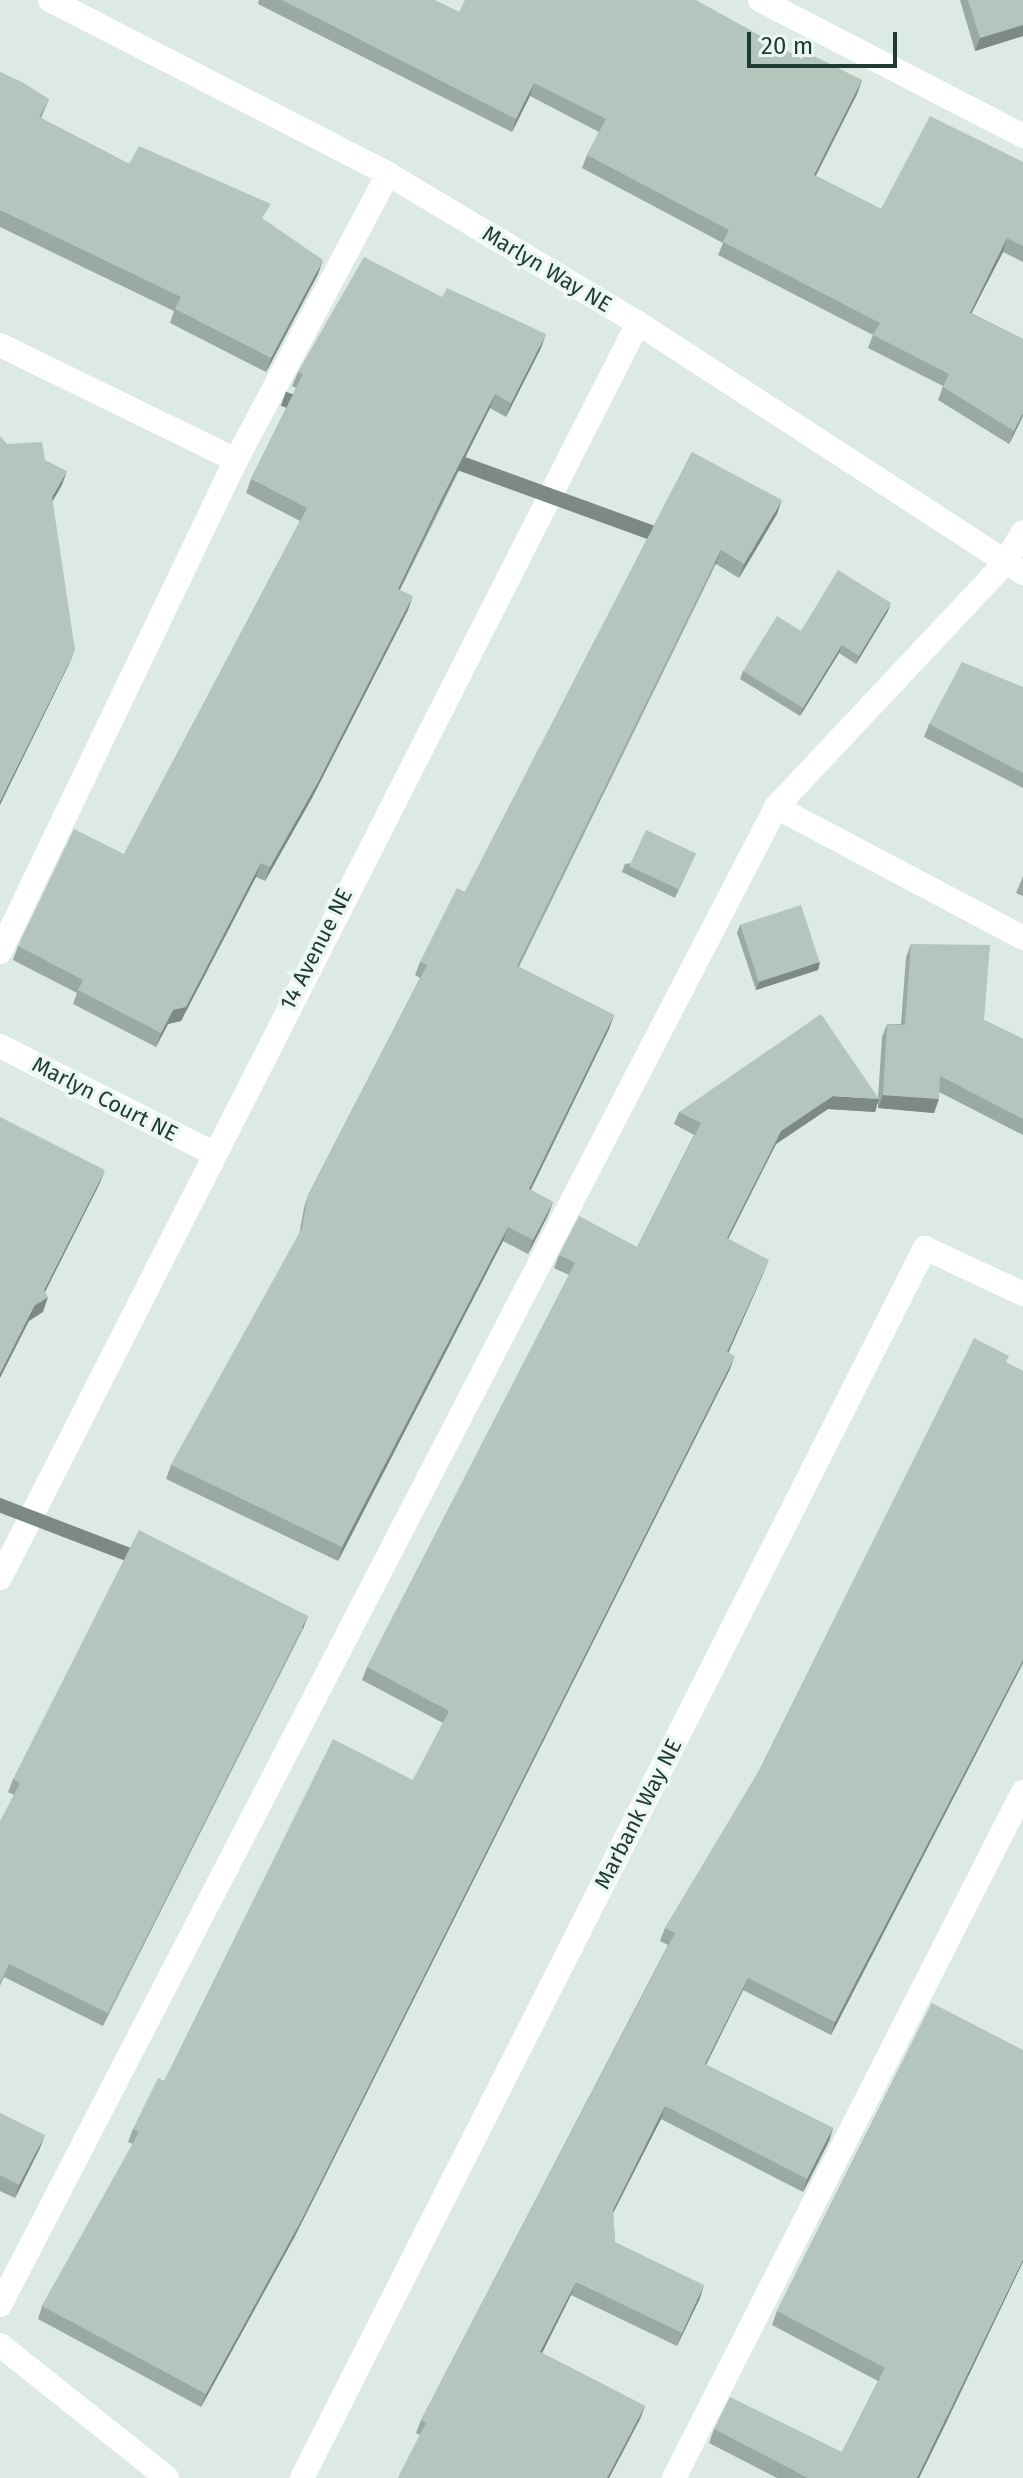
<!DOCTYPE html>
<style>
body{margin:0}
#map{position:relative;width:1023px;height:2478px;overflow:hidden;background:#ddeae4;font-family:"Fira Sans",sans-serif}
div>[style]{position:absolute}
.minor>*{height:24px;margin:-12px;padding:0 12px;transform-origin:12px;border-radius:12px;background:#fff}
.wall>*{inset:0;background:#9aa9a3}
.shaded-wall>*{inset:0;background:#7d8a84;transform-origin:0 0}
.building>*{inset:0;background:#b3c5bd;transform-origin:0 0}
span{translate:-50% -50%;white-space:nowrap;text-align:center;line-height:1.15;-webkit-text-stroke:7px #edf7f2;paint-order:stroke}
.street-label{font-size:22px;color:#1e3a32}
.scale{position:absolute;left:747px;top:32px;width:150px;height:36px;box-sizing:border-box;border:4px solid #1e3a32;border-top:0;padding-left:10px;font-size:24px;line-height:28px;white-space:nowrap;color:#1e3a32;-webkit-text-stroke:6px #edf7f2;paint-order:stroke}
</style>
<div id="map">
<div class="minor">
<i style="left:50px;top:0;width:380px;rotate:27.2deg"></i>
<i style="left:388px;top:174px;width:291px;rotate:30.8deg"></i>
<i style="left:638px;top:323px;width:459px;rotate:33deg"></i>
<i style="left:760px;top:0;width:296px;rotate:27.3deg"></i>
<i style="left:0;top:345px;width:263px;rotate:26deg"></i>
<i style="left:236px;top:460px;width:546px;rotate:115.63deg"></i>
<i style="left:236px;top:460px;width:324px;rotate:-62deg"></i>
<i style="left:776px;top:807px;width:280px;rotate:27.9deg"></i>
<i style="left:0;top:1046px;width:236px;rotate:26.7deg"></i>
<i style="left:0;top:1578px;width:1408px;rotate:-63.05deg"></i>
<i style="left:0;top:2305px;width:1687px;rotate:-62.61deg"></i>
<i style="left:776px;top:807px;width:333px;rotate:-46.8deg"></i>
<i style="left:1004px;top:564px;width:37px;rotate:-59deg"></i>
<i style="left:0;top:2345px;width:213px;rotate:38.5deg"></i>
<i style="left:302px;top:2478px;width:1379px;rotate:-63.14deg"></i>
<i style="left:925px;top:1248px;width:108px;rotate:25.1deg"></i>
<i style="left:674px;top:2478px;width:770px;rotate:-63.04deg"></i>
</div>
<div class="wall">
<i style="clip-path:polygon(259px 0,434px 0,459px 12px,802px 59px,862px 80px,857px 94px,816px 176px,881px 209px,1023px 162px,1023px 262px,1003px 252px,971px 313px,1023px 339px,1023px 416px,1009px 444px,938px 400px,943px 386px,868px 348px,873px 335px,718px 255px,723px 243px,582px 168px,587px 155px,599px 132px,530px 96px,512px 132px,258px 4px)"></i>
<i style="clip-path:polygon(960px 0,1023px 0,1023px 36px,975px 51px)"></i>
<i style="clip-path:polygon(0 72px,49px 99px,41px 118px,129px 164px,264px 220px,318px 274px,266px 372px,170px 323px,174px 311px,0 227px)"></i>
<i style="clip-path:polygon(541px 348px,506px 417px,490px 408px,400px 590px,408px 610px,312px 798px,265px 881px,256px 877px,181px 1021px,168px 1024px,156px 1047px,73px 1004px,77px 993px,13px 960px,18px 946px,124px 854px,300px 521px,246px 493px,251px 479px,296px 388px,292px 386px,298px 372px)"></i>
<i style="clip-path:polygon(692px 452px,777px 514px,739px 578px,716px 564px,519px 967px,614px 1015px,609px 1029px,531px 1190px,553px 1202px,548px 1215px,528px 1254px,503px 1241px,338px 1561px,166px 1479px,171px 1465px,299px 1235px,304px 1208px,308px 1195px,420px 978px,415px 975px,420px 962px,465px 892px)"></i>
<i style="clip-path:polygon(888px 611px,856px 664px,839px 653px,800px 716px,740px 679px,743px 671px,801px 631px)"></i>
<i style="clip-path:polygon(1023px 687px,1023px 788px,924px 737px,929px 724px)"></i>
<i style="clip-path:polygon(696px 853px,675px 898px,622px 872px,625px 864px)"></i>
<i style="clip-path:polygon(1023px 876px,1023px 896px,1016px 893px)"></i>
<i style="clip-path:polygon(740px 925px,820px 962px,818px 970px,756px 990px,737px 933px)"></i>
<i style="clip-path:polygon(911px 944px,984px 1020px,1023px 1039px,1023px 1135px,939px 1092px,934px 1113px,878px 1108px,878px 1102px,875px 1112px,828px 1109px,776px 1144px,728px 1239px,764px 1272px,728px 1353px,730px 1369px,295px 2236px,201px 2407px,38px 2319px,42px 2306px,133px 2144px,128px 2142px,133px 2129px,164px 2081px,413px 1780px,443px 1723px,362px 1680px,367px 1667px,569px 1275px,554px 1268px,559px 1255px,637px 1247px,694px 1135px,674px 1124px,679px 1112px,878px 1098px,882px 1037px,887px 1024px,901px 1024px,906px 957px)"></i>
<i style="clip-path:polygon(1006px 1363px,1023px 1371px,1023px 1663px,831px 2035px,743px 1990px,706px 2065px,833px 2128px,829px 2141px,803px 2192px,661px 2119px,613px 2213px,615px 2242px,700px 2298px,677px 2346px,571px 2295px,542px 2353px,645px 2406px,640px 2419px,609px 2478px,398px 2478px,420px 2435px,416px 2433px,421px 2420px,668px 1945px,660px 1941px,665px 1928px)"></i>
<i style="clip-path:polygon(303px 1629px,103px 2026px,4px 1977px,0 1986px,0 1822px,14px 1795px,8px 1792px,13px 1779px)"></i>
<i style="clip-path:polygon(932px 2003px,947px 2421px,919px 2478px,777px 2478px,709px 2443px,714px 2429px,842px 2452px,878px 2381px,772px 2325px,777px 2311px)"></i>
<i style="clip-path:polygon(0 2113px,40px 2148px,15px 2198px,0 2191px)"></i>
</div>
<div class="shaded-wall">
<i style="clip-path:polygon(1023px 25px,1023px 36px,975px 51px,980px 38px)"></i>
<i style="clip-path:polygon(862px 80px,857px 94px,809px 188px,814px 175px)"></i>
<i style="clip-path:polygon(534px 83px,530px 96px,512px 132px,516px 119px)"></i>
<i style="clip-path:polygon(1007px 238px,1003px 252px,965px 326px,970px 313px)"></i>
<i style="clip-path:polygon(323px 260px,318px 274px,266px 372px,271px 358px)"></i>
<i style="clip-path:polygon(546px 334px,541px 348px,506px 417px,511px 403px)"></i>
<i style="clip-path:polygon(495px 394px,490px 408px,437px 512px,393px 603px,398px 589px,442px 498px)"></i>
<i style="clip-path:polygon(1023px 413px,1023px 416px,1009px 444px,1014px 431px)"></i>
<i style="clip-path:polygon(67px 471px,62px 485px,47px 511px,52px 497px)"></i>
<i style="clip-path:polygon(782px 500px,777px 514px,739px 578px,744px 564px)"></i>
<i style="left:721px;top:550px;width:15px;height:463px;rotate:110deg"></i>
<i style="clip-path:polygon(413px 596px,408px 610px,312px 798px,265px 881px,270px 867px)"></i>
<i style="clip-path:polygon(891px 603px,888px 611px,856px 664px,859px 656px)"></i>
<i style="clip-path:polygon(842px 645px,839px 653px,800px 716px,803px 708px)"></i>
<i style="clip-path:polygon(75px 650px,69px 664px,0 805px,0 801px)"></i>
<i style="clip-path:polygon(261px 863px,256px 877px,181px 1021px,168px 1024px,156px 1047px,161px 1033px,173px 1010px)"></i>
<i style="clip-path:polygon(820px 962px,818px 970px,756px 990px,759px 982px)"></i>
<i style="clip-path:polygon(614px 1015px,609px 1029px,524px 1203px,529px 1189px)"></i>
<i style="clip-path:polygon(883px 1095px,939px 1099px,934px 1113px,878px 1108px)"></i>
<i style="clip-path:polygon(833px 1096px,879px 1099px,875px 1112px,828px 1109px,776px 1144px,722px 1251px,727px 1238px,781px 1131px)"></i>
<i style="clip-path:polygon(105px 1170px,99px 1185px,40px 1302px,48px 1297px,43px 1312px,29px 1321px,0 1378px,0 1373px,34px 1306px,44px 1290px)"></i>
<i style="clip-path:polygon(553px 1202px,548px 1215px,528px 1254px,533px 1240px)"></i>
<i style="clip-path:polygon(508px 1227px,503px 1241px,338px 1561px,342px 1547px)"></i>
<i style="clip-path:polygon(769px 1260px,764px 1272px,723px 1365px,727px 1352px)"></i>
<i style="clip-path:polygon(735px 1356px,730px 1369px,295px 2236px,201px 2407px,206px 2394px)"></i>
<i style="left:308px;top:1616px;width:14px;height:445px;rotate:111deg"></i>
<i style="clip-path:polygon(1023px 1660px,1023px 1663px,831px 2035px,835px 2022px)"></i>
<i style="clip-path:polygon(748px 1978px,743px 1990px,700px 2077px,705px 2064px)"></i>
<i style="clip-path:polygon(665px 2106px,661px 2119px,608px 2223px,613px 2210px)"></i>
<i style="clip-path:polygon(833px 2128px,829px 2141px,803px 2192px,807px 2179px)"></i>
<i style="clip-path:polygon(45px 2135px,40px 2148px,15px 2198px,19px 2185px)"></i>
<i style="clip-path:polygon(1023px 2259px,1023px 2262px,947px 2421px,919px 2478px,917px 2478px)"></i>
<i style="clip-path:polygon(576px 2282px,571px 2295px,536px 2365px,540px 2352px)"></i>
<i style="clip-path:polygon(704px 2285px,700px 2298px,677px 2346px,682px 2333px)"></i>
<i style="clip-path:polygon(645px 2406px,640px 2419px,609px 2478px,607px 2478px)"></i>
</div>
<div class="building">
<i style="clip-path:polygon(282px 0,434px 0,459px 12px,465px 0,696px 0,802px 59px,806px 52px,862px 80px,814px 175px,881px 209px,930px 116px,1023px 162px,1023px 246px,1007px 238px,970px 313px,1023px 339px,1023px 413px,1014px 431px,943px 387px,949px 374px,873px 335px,880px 323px,723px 242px,729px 230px,587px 155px,606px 119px,534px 83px,516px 119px)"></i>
<i style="clip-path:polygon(968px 0,1023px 0,1023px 25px,980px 38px)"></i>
<i style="clip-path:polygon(0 72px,22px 82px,49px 99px,39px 117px,129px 164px,139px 146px,271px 204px,262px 218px,323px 260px,271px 358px,175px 309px,181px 297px,0 210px)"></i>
<i style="clip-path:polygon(364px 257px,442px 297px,447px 288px,546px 334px,511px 403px,495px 394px,442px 498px,398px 589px,413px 596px,317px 784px,270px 867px,261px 863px,186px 1007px,173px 1010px,161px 1033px,78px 990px,83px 980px,18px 946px,74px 829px,124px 854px,307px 508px,251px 479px,303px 374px,298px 372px)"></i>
<i style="clip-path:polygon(0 436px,7px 444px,42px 442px,45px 460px,67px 471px,52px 497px,75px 650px,0 801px)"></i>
<i style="clip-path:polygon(692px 452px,782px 500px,744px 564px,721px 550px,517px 966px,614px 1015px,529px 1189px,553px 1202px,533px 1240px,508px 1227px,342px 1547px,171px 1465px,302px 1228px,308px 1195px,427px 965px,420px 962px,457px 888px,465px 892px)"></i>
<i style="clip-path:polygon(838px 570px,891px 603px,859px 656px,842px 645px,803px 708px,743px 671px,777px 616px,801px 631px)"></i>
<i style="clip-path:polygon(962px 662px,1023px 687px,1023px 773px,929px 724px)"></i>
<i style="left:646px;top:830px;width:55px;height:40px;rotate:25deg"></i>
<i style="left:801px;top:905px;width:60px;height:64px;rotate:72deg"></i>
<i style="clip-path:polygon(911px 944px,990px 945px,984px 1020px,1023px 1039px,1023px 1119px,940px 1076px,939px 1099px,883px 1095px,887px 1024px,905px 1025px)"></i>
<i style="clip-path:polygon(821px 1014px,879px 1099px,833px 1096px,781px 1131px,727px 1238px,769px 1260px,727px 1352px,735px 1356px,300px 2223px,206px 2394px,42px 2306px,139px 2132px,133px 2129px,158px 2078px,164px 2081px,333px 1739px,413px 1780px,449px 1711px,367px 1667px,575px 1263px,559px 1255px,579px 1216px,637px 1247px,701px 1123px,679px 1112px)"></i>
<i style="clip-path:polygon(0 1117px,105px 1170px,44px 1290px,48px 1297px,34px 1306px,0 1373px)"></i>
<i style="clip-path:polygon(974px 1338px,1009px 1356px,1006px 1362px,1023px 1371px,1023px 1660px,835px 2022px,748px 1978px,705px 2064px,833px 2128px,807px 2179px,665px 2106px,613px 2210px,615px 2242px,704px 2285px,682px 2333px,576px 2282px,540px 2352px,645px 2406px,607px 2478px,398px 2478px,426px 2423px,421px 2420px,675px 1933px,665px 1928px,758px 1772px)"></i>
<i style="clip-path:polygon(139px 1530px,308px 1616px,108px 2013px,9px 1964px,0 1983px,0 1822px,20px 1783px,13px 1779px)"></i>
<i style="clip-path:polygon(932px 2003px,1023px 2050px,1023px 2259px,917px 2478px,808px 2478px,714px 2429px,730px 2397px,842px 2452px,885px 2368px,777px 2311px)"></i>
<i style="clip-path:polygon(0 2113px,45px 2135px,19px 2185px,0 2175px)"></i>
</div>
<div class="street-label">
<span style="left:547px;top:269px;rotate:31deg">Marlyn Way NE</span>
<span style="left:316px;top:949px;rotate:-63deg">14 Avenue NE</span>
<span style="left:105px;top:1099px;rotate:27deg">Marlyn Court NE</span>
<span style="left:638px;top:1814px;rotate:-63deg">Marbank Way NE</span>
</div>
<div class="scale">20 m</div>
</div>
